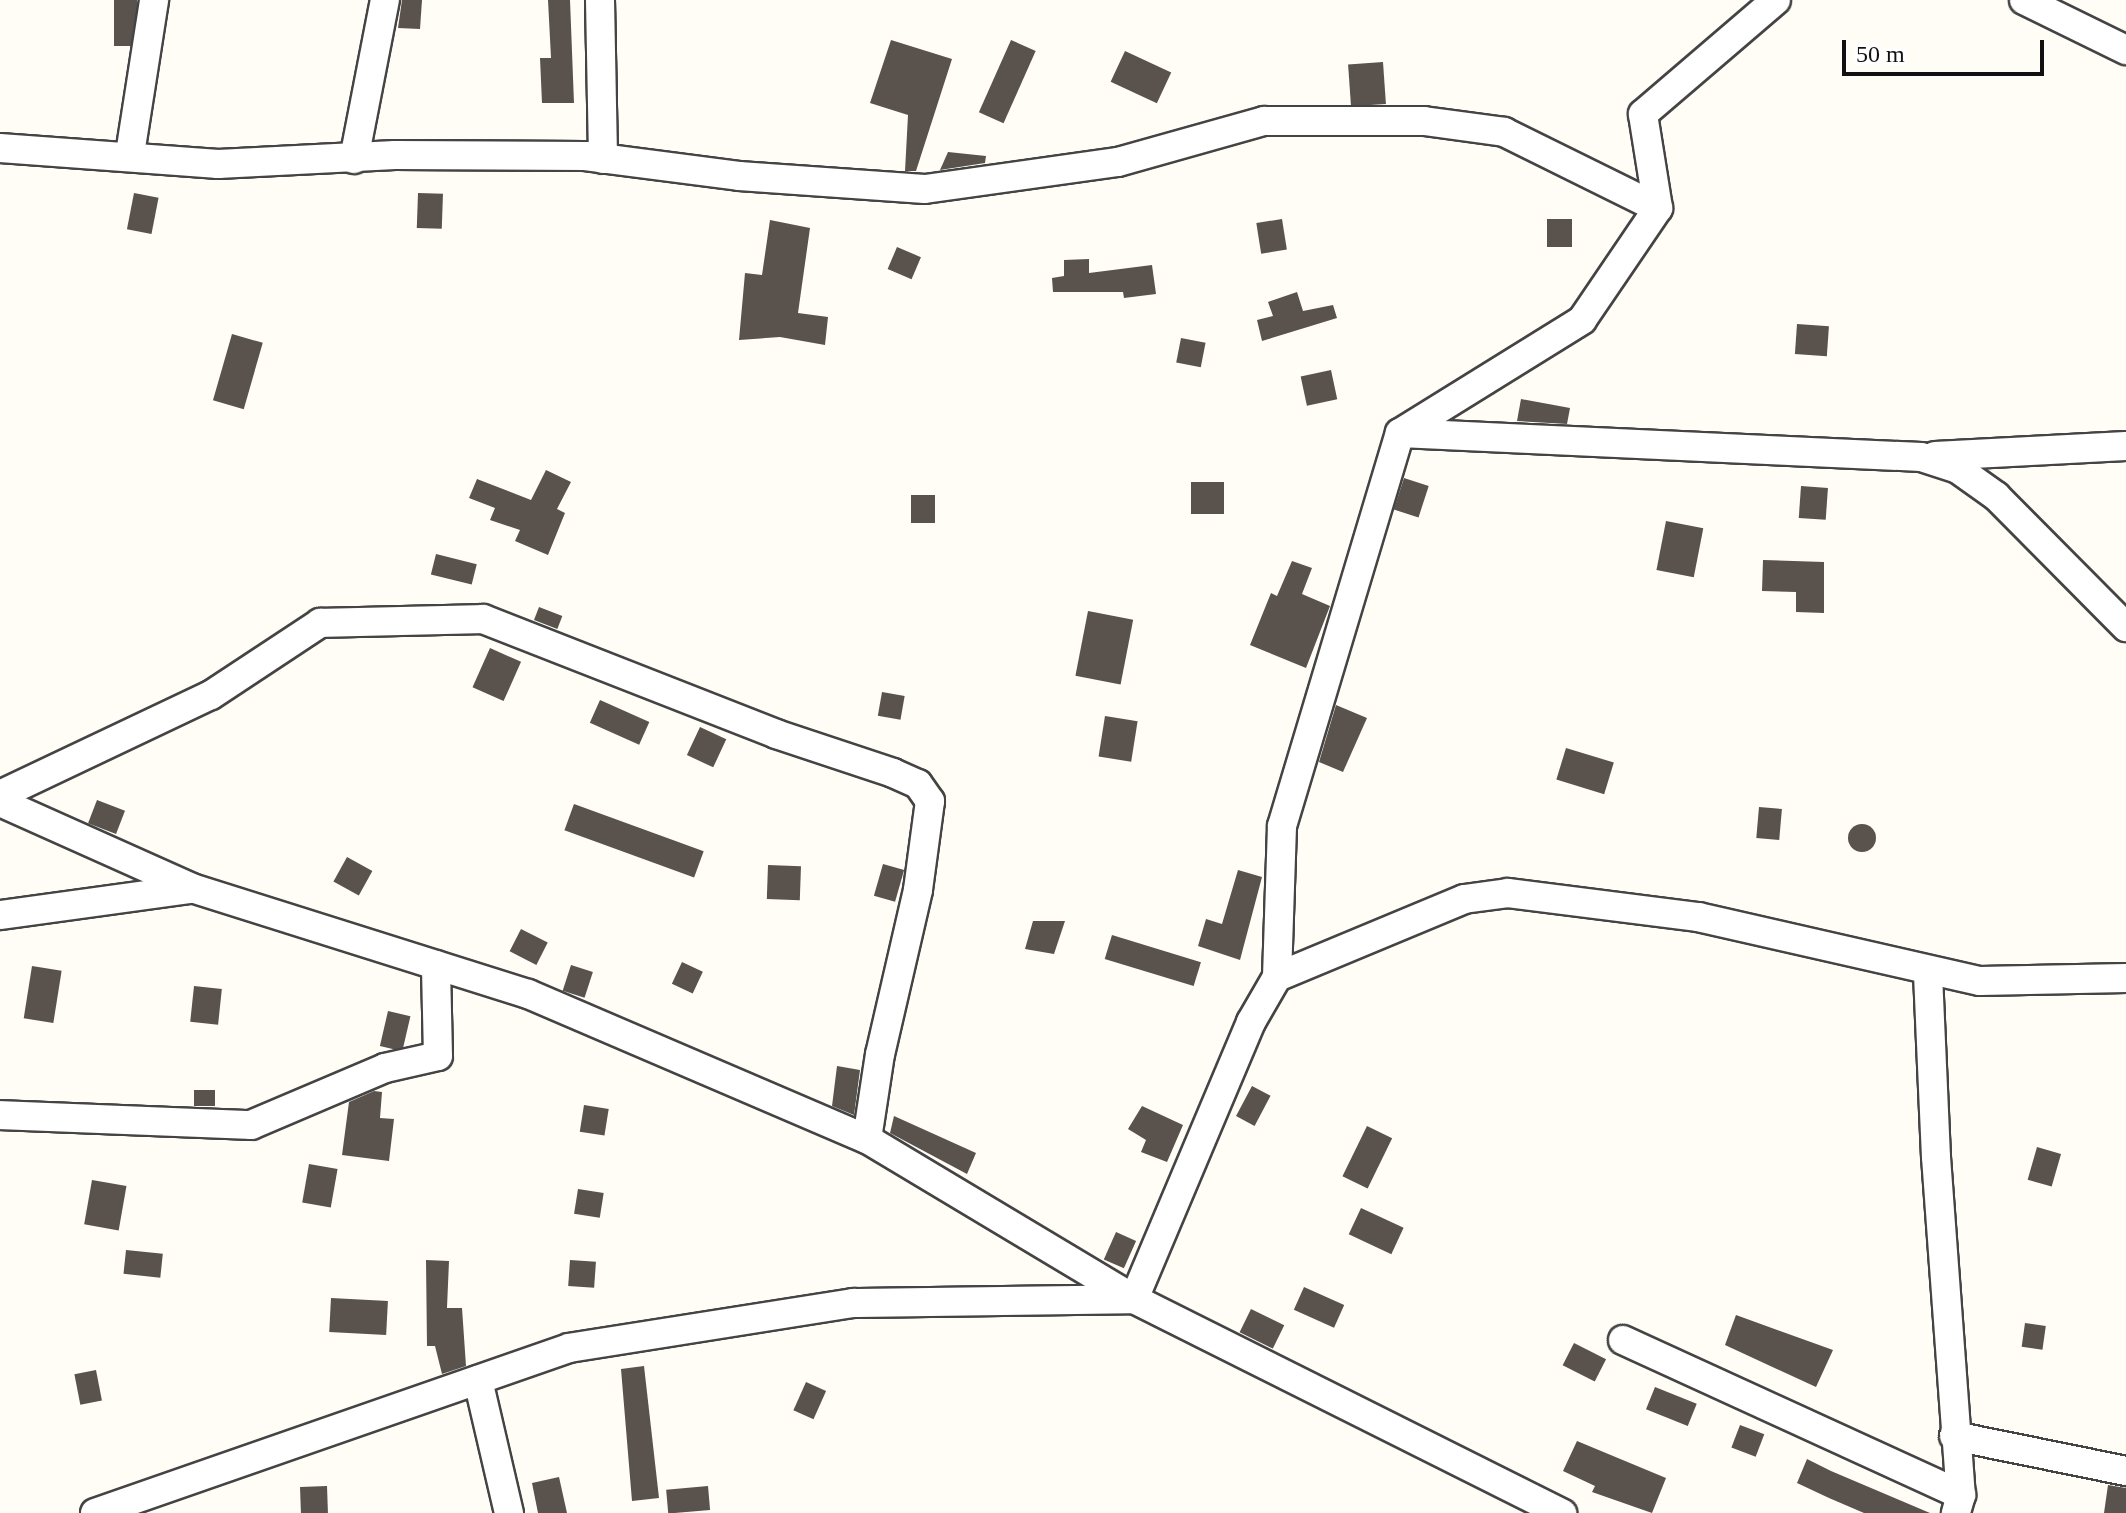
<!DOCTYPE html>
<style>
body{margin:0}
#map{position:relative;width:2126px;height:1513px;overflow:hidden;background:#fffdf5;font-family:"Times New Roman",serif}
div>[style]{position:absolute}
.building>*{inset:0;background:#5a524d;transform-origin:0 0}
.round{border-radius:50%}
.roads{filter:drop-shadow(2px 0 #444) drop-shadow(-2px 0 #444) drop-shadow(0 2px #444) drop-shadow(0 -2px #444)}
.minor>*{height:28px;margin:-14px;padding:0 14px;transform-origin:14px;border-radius:14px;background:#fff}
span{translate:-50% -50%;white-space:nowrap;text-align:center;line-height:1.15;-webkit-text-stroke:8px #fff;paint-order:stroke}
.scale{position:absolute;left:1842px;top:40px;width:202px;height:36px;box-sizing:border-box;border:4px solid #111;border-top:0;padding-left:10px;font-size:24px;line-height:28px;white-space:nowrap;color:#111;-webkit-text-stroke:6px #fff;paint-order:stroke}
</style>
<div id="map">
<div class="building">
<i style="left:114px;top:0;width:23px;height:46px"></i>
<i style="clip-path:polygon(402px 0,422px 0,420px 29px,398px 28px)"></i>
<i style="clip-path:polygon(548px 0,570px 0,574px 103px,542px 103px,540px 58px,551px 58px)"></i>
<i style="clip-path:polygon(891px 40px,952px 59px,916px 171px,905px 171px,908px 115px,870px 103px)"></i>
<i style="left:1011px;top:40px;width:27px;height:79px;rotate:24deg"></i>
<i style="left:1125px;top:51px;width:51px;height:34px;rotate:25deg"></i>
<i style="left:1383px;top:62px;width:42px;height:35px;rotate:86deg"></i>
<i style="clip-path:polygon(948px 152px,986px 156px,985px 163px,940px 170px)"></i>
<i style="left:134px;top:193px;width:25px;height:37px;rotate:11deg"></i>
<i style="left:418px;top:193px;width:25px;height:35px;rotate:2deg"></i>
<i style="left:1282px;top:219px;width:31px;height:26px;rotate:81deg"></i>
<i style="left:1547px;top:219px;width:25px;height:28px"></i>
<i style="clip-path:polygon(770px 220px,810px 228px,798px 313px,828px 317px,825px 345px,780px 337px,739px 340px,745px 273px,762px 275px)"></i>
<i style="left:897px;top:247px;width:26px;height:24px;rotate:23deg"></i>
<i style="clip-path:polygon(1089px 259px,1089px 273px,1152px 265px,1156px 294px,1124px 298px,1123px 292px,1053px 292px,1052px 278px,1064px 276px,1064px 260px)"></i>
<i style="clip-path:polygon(1297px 292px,1303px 311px,1333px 305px,1337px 318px,1262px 341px,1257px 320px,1273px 316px,1268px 302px)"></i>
<i style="left:1797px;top:324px;width:32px;height:30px;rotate:4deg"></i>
<i style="left:232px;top:334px;width:32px;height:69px;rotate:16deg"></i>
<i style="left:1181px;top:338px;width:25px;height:25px;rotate:11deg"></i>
<i style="left:1331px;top:370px;width:30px;height:31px;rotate:78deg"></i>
<i style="clip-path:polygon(1521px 399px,1570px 408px,1567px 424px,1517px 421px)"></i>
<i style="clip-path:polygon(546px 470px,571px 482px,557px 509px,565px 513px,548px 555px,515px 541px,520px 530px,490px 520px,495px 508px,469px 498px,477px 479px,531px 500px)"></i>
<i style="left:1404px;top:478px;width:26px;height:33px;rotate:18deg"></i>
<i style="left:1191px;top:482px;width:33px;height:32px"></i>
<i style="left:1801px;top:486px;width:27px;height:32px;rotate:4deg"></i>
<i style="left:911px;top:495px;width:24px;height:28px"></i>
<i style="left:1666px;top:521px;width:38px;height:50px;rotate:11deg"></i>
<i style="left:436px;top:554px;width:42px;height:21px;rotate:14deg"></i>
<i style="clip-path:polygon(1763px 560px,1824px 562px,1824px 613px,1796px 612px,1796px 592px,1762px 591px)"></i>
<i style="clip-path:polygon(1292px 561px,1312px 568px,1302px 594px,1330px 606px,1306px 668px,1250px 645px,1271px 593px,1277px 596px)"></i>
<i style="left:539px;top:607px;width:25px;height:14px;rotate:21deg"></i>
<i style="left:1088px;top:611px;width:46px;height:66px;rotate:11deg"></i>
<i style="left:490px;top:648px;width:34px;height:43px;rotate:24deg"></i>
<i style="left:882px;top:692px;width:23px;height:24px;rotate:10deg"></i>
<i style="left:600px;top:700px;width:54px;height:25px;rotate:24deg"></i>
<i style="clip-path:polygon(1336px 705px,1367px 718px,1343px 772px,1319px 762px)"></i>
<i style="left:1105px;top:716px;width:33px;height:41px;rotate:9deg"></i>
<i style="left:700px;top:727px;width:29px;height:31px;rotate:25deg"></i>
<i style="left:1566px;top:748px;width:50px;height:33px;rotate:17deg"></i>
<i style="left:97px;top:800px;width:30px;height:25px;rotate:21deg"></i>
<i style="left:574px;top:804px;width:138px;height:28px;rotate:20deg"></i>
<i style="left:1759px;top:807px;width:23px;height:31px;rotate:5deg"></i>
<i class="round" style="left:1848px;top:824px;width:28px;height:28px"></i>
<i style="left:347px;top:857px;width:29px;height:28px;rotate:29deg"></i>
<i style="left:883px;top:864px;width:22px;height:33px;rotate:16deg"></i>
<i style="left:768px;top:865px;width:33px;height:34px;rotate:2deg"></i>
<i style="clip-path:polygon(1238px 870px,1262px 877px,1240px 960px,1198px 946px,1206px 919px,1222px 924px)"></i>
<i style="clip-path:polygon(1033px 921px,1065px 921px,1054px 954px,1025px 949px)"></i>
<i style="left:521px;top:929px;width:30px;height:25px;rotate:27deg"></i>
<i style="left:1112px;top:935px;width:93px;height:25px;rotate:17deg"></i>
<i style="left:682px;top:962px;width:23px;height:24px;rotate:25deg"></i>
<i style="left:571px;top:965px;width:23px;height:27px;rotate:18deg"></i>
<i style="left:32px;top:966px;width:30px;height:53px;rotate:9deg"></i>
<i style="left:194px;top:986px;width:28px;height:36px;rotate:6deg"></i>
<i style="left:388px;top:1011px;width:23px;height:36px;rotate:13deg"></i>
<i style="clip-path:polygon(837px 1066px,860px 1070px,854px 1115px,832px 1106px)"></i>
<i style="left:1252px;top:1086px;width:21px;height:34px;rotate:28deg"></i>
<i style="left:194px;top:1090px;width:21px;height:16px"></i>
<i style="clip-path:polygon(374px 1091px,382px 1092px,380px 1118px,394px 1119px,389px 1161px,342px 1155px,349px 1102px)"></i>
<i style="left:584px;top:1105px;width:25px;height:27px;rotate:9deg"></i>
<i style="clip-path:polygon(1142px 1106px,1183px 1125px,1167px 1162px,1141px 1152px,1146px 1140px,1128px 1129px)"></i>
<i style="clip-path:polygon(894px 1116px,976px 1153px,967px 1174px,890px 1133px)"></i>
<i style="left:1367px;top:1126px;width:28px;height:56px;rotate:26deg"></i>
<i style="left:2037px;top:1147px;width:25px;height:34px;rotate:16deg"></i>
<i style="left:309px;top:1164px;width:29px;height:39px;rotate:10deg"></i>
<i style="left:92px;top:1180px;width:35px;height:45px;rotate:10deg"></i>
<i style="left:578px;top:1189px;width:26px;height:25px;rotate:9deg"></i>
<i style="left:1361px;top:1208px;width:47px;height:29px;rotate:25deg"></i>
<i style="left:1116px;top:1232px;width:22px;height:30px;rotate:24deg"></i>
<i style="left:126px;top:1250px;width:37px;height:24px;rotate:6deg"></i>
<i style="clip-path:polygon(426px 1260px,449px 1261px,447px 1308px,462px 1308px,466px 1366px,442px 1374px,435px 1346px,427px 1346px)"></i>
<i style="left:570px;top:1260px;width:26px;height:26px;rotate:4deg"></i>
<i style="left:1304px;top:1287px;width:44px;height:25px;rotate:24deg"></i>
<i style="left:331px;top:1298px;width:57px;height:34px;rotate:3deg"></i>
<i style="left:1251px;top:1309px;width:37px;height:26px;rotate:26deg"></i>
<i style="clip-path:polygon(1736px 1315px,1833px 1350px,1816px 1387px,1725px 1345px)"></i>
<i style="left:2025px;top:1323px;width:21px;height:24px;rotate:8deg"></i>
<i style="left:1574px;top:1343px;width:36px;height:25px;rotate:27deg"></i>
<i style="clip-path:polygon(644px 1366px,659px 1498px,632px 1501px,621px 1369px)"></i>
<i style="left:96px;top:1370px;width:31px;height:22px;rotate:79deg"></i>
<i style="left:806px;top:1382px;width:22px;height:31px;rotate:24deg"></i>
<i style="left:1655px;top:1387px;width:45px;height:24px;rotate:22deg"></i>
<i style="left:1740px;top:1425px;width:26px;height:24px;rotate:21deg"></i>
<i style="clip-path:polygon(1577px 1441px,1666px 1478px,1652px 1513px,1592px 1492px,1595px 1486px,1563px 1471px)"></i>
<i style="clip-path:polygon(1807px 1459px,1831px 1471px,1930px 1513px,1864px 1513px,1829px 1498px,1797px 1483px)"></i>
<i style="clip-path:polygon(559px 1477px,567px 1513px,538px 1513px,532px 1483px)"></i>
<i style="clip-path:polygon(2108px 1485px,2126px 1488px,2126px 1513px,2104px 1513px)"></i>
<i style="left:327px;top:1486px;width:27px;height:27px;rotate:88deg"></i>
<i style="left:708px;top:1486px;width:24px;height:42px;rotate:85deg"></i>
</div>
<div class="roads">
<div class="minor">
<i style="left:600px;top:0;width:159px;rotate:88.9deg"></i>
<i style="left:2024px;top:0;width:114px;rotate:26.1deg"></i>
<i style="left:0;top:148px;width:219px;rotate:4.2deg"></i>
<i style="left:218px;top:164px;width:177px;rotate:-2.9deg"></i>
<i style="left:395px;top:155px;width:190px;rotate:0.3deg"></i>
<i style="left:585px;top:156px;width:155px;rotate:7.4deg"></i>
<i style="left:739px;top:176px;width:186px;rotate:4deg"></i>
<i style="left:925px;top:189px;width:195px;rotate:-8deg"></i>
<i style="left:1118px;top:162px;width:152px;rotate:-15.7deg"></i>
<i style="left:1264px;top:121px;width:160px"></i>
<i style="left:1424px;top:121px;width:81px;rotate:7.8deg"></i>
<i style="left:1504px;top:132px;width:172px;rotate:26.3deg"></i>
<i style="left:130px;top:154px;width:156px;rotate:-81.1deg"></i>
<i style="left:354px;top:159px;width:162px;rotate:-79deg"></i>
<i style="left:1400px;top:433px;width:522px;rotate:2.64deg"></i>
<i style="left:1921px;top:457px;width:39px;rotate:18deg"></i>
<i style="left:1958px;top:469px;width:47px;rotate:35.4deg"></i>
<i style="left:1996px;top:496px;width:185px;rotate:45.2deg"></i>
<i style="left:1935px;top:456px;width:191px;rotate:-3deg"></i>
<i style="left:0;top:795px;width:233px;rotate:-25.4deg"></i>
<i style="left:211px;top:695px;width:131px;rotate:-33.4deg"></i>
<i style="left:320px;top:623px;width:163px;rotate:-1.4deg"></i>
<i style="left:483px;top:619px;width:315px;rotate:21.4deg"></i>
<i style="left:776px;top:734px;width:123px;rotate:18.4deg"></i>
<i style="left:893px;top:773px;width:27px;rotate:24deg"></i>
<i style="left:918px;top:784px;width:21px;rotate:55deg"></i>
<i style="left:930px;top:801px;width:90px;rotate:97.7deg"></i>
<i style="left:918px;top:890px;width:168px;rotate:103deg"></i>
<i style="left:880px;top:1054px;width:86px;rotate:98.7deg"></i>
<i style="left:0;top:802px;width:210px;rotate:24.1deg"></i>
<i style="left:192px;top:888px;width:352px;rotate:17.5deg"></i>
<i style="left:528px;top:994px;width:369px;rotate:23.2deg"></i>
<i style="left:867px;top:1139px;width:311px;rotate:30.9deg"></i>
<i style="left:1134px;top:1299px;width:479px;rotate:26.6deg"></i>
<i style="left:0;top:915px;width:193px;rotate:-7.8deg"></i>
<i style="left:1928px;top:974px;width:183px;rotate:87.5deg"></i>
<i style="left:1936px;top:1157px;width:339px;rotate:85.8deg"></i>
<i style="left:1961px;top:1495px;width:19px;rotate:106deg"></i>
<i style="left:1277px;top:977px;width:203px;rotate:-22.6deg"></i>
<i style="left:1464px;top:899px;width:44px;rotate:-7.8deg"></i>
<i style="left:1508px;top:893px;width:192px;rotate:7.2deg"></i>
<i style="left:1698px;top:917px;width:289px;rotate:12.8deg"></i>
<i style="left:1980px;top:981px;width:146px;rotate:-1.2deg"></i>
<i style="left:0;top:1115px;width:251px;rotate:2.3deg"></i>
<i style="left:251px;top:1125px;width:146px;rotate:-23deg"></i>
<i style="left:385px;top:1068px;width:54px;rotate:-12.8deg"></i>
<i style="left:438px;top:1056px;width:91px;rotate:-91.3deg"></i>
<i style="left:1623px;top:1340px;width:372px;rotate:24.6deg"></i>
<i style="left:478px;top:1380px;width:137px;rotate:76.9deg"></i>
<i style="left:1954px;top:1436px;width:176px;rotate:11.5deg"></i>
<i style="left:95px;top:1513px;width:502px;rotate:-19.19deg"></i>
<i style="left:569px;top:1348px;width:288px;rotate:-9deg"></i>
<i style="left:853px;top:1303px;width:281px;rotate:-0.8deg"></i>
<i style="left:1134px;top:1299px;width:301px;rotate:-67.1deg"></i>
<i style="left:1251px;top:1022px;width:52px;rotate:-60deg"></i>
<i style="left:1277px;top:977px;width:151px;rotate:-88.1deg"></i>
<i style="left:1282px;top:826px;width:410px;rotate:-73.3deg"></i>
<i style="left:1400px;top:433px;width:214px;rotate:-31.8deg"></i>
<i style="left:1582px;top:320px;width:135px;rotate:-55.8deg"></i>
<i style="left:1658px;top:208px;width:95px;rotate:-99.1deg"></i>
<i style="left:1643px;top:114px;width:175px;rotate:-40.6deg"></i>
</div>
</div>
<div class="scale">50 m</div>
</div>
